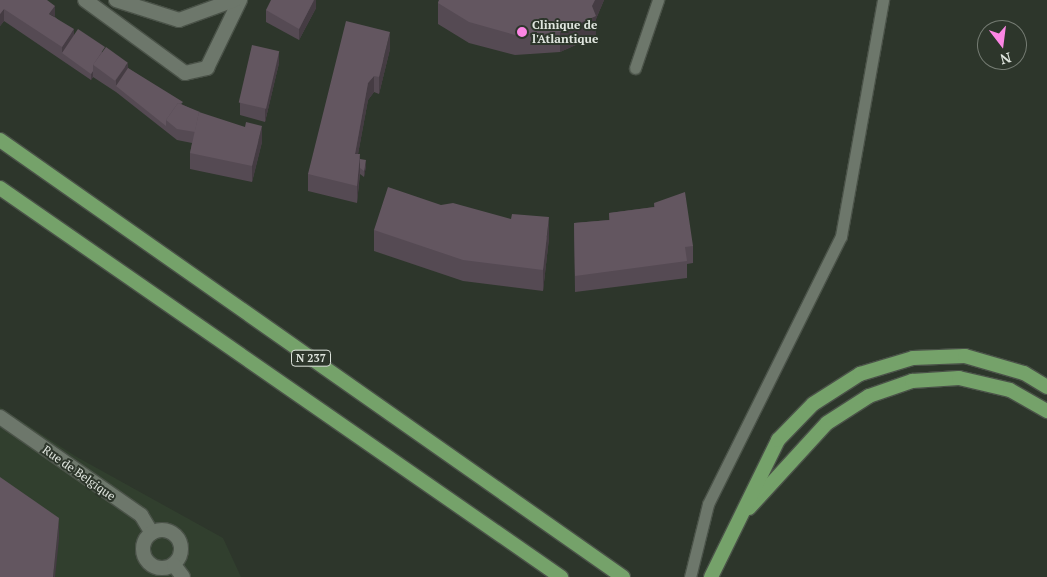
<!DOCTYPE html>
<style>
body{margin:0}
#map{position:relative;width:1047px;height:577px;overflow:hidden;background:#2d362b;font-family:"PT Serif",serif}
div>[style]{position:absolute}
.built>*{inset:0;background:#313f2e}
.roads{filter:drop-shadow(1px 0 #4a5248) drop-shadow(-1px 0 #4a5248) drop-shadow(0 1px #4a5248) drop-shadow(0 -1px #4a5248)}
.service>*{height:11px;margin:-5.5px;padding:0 5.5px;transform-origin:5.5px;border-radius:5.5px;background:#6d776b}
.minor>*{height:14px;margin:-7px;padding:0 7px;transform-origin:7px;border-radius:7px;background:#6d776b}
.tertiary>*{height:14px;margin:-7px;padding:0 7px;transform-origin:7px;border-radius:7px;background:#6d776b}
.tertiary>.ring{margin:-7px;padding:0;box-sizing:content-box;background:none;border:14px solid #6d776b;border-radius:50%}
.trunk>*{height:14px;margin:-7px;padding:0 7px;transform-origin:7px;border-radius:7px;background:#75a26a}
.wall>*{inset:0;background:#554a53}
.shaded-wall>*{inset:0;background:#453c43}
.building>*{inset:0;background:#635660;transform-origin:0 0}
.dots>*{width:14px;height:14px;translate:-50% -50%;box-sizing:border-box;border:2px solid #2d362b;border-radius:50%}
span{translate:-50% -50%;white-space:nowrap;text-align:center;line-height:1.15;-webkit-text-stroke:4px #2d362b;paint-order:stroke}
.shield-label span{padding:1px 4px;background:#2d362b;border:1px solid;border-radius:4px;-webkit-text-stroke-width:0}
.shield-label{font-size:11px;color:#e0e6df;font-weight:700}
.poi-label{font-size:12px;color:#e0e6df;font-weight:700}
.left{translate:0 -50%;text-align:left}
.street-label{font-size:12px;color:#e0e6df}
.north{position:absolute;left:977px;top:20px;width:50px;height:50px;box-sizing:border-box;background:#2d362b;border:1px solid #757c73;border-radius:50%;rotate:165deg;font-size:14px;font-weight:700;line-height:20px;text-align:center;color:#e0e6df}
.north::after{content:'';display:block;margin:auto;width:18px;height:22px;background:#fc86e4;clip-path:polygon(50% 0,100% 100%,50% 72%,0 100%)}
</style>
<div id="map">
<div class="built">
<i style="clip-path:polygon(0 407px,75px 456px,223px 538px,241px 577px,0 577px)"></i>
</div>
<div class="roads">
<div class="service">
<i style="left:635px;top:68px;width:72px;rotate:-71.3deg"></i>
<i style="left:690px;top:577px;width:75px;rotate:-76.1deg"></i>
<i style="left:708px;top:504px;width:299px;rotate:-63.6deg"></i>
<i style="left:841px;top:236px;width:240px;rotate:-79.9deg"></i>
</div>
<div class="minor">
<i style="left:85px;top:0;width:124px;rotate:36.1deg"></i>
<i style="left:185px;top:73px;width:23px;rotate:-13deg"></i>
<i style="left:207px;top:68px;width:76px;rotate:-64.1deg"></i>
<i style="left:116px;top:0;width:66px;rotate:17.6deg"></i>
<i style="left:179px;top:20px;width:59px;rotate:-20deg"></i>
</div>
<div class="tertiary">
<i style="left:0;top:417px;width:172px;rotate:34.8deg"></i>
<i style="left:141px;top:515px;width:21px;rotate:59deg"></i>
<i class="ring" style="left:143px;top:530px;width:24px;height:24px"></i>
<i style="left:174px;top:565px;width:15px;rotate:53deg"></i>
</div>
<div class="trunk">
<i style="left:0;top:140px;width:761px;rotate:35.05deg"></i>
<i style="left:0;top:188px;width:683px;rotate:34.74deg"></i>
<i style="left:749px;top:508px;width:115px;rotate:-47.5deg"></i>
<i style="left:827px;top:423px;width:50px;rotate:-32.7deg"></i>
<i style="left:869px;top:396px;width:46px;rotate:-19.2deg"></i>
<i style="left:912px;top:381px;width:47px;rotate:-3.7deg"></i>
<i style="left:959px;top:378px;width:52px;rotate:13.2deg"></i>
<i style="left:1010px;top:390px;width:43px;rotate:29.6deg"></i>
<i style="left:711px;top:577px;width:153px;rotate:-63.9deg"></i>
<i style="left:778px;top:440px;width:50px;rotate:-45.8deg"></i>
<i style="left:813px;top:404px;width:56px;rotate:-32.6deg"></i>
<i style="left:860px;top:374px;width:55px;rotate:-16.8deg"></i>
<i style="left:913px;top:358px;width:52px;rotate:-2.2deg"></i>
<i style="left:965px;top:356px;width:61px;rotate:16.1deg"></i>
<i style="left:1024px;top:373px;width:27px;rotate:31deg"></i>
</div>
</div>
<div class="wall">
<i style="clip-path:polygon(0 0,55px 17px,74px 35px,128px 68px,183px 105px,262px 142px,252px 182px,190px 169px,190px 153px,192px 143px,177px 140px,116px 92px,93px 77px,91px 80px,4px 21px,0 26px)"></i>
<i style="clip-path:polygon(316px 0,316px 8px,299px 40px,266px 22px,266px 10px)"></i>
<i style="clip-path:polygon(439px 0,604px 0,596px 19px,596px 36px,560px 52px,515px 55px,469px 43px,438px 24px,438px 3px)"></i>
<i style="clip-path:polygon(390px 49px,379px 94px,374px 92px,368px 100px,358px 154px,360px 159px,366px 166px,364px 177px,360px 174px,357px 203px,308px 191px,308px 174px)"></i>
<i style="clip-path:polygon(279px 63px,265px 122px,240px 115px,240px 103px)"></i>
<i style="clip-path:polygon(654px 203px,693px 246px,693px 263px,687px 264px,687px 278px,575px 292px,574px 223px,609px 220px,609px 213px,654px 207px)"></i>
<i style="clip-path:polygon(441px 205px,549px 238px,543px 291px,463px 281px,374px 251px,374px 230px)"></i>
</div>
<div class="shaded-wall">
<i style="clip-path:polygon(314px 0,316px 0,316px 8px,299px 40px,299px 29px)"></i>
<i style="clip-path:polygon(595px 0,604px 0,596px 19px,596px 36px,560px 52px,560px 32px)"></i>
<i style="clip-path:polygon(55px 6px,55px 17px,49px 14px)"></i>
<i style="clip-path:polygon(4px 9px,4px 21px,0 26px,0 14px)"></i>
<i style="clip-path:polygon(74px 29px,74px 41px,62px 53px,62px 47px)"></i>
<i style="clip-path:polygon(390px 32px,390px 49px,379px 94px,379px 77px)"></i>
<i style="clip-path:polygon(279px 51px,279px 63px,265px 122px,265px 110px)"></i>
<i style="clip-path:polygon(128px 63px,128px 75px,116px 86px,116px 80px)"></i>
<i style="clip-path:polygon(93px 71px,93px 77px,91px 80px,91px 74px)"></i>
<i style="clip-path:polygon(374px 76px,374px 92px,368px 100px,356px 165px,355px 154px,368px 83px)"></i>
<i style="clip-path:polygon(262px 126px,262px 142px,252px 182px,252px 166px)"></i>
<i style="clip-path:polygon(360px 154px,360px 171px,357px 203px,357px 186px)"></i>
<i style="clip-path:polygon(366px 160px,366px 166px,364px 177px,364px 171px)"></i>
<i style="clip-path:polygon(549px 217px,549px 238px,543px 291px,543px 270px)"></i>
<i style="clip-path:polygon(59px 518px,59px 539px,55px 577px,53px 577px)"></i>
</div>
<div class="building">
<i style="clip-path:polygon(0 0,47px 0,55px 6px,49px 14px,74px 29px,62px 47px,4px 9px,0 14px)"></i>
<i style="clip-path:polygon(271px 0,314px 0,299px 29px,266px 10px)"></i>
<i style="clip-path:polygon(439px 0,595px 0,592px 6px,596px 16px,560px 32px,515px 35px,469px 22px,438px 3px)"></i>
<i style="clip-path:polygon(346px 21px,390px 32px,379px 77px,374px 76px,368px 83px,355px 154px,360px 154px,357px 186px,308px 174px)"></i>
<i style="clip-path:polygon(78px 29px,105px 47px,93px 65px,93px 71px,91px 74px,62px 53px)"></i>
<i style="left:252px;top:45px;width:28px;height:59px;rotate:13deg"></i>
<i style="left:106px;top:47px;width:27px;height:22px;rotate:36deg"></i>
<i style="clip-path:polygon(128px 68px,183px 102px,181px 104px,178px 103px,166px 120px,166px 126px,116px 86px)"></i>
<i style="clip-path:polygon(178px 103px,200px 112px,199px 112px,195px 132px,177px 129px,166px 120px)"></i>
<i style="clip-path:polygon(199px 112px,245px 127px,246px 122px,262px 126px,252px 166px,190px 153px)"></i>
<i style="clip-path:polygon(360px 159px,366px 160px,364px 171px,360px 168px)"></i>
<i style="clip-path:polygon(388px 187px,441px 205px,453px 203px,511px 219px,512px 214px,549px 217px,543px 270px,463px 260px,374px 230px)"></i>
<i style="clip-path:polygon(685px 192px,693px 246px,685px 247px,687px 261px,575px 276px,574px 223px,610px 220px,609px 213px,655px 207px,654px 203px)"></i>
<i style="clip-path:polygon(0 477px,59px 518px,53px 577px,0 577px)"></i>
</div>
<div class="dots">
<i style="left:522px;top:32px;background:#fc86e4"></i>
</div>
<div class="shield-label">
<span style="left:311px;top:358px">N 237</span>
</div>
<div class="poi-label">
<span class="left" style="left:532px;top:32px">Clinique de<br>l'Atlantique</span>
</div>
<div class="street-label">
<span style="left:79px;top:473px;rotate:35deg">Rue de Belgique</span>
</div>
<div class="north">N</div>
</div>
